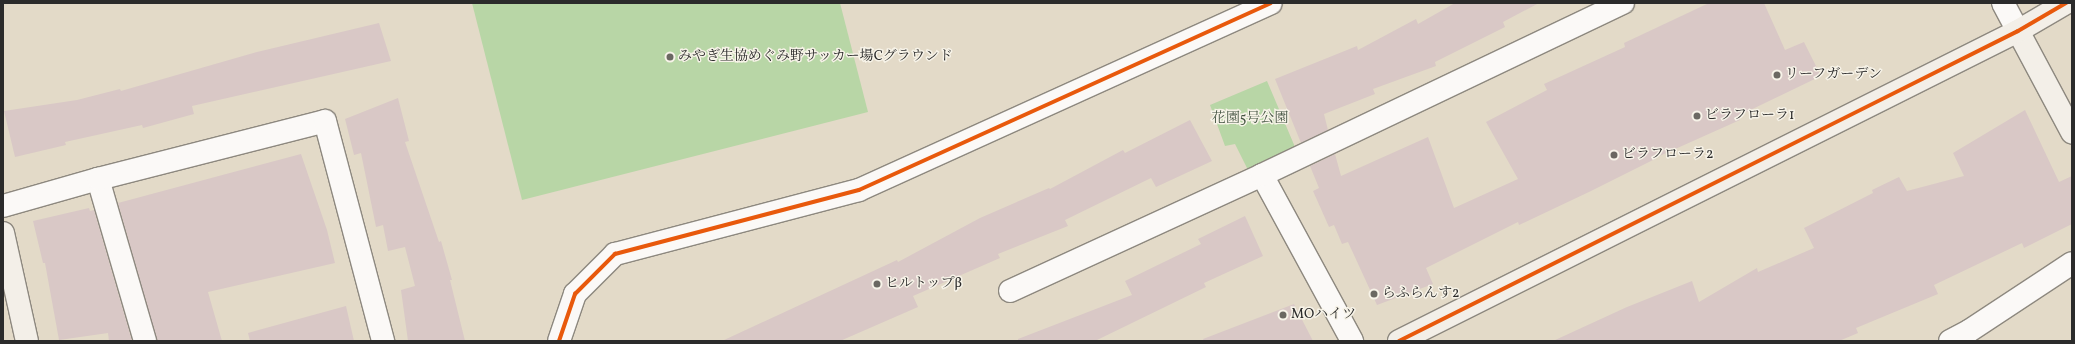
<!DOCTYPE html>
<meta charset="utf-8">
<style>
body{margin:0}
#map{position:relative;width:2075px;height:344px;overflow:hidden;background:#e3dac8;font-family:Vollkorn,"Noto Serif JP",serif}
div>[style]{position:absolute}
.green>*{inset:0;background:#b8d6a6}
.building>*{inset:0;background:#d9c8c6}
.roads{filter:drop-shadow(1px 0 #8d887f) drop-shadow(-1px 0 #8d887f) drop-shadow(0 1px #8d887f) drop-shadow(0 -1px #8d887f)}
.street>*{height:22px;margin:-11px;padding:0 11px;transform-origin:11px;border-radius:11px;background:#fbf9f7}
.secondary>*{height:22px;margin:-11px;padding:0 11px;transform-origin:11px;border-radius:11px;background:#f3efe8}
.cycleway>*{height:4px;margin:-2px;padding:0 2px;transform-origin:2px;border-radius:2px;background:#e8590c}
.dots>*{width:11px;height:11px;translate:-50% -50%;box-sizing:border-box;border:2px solid #f7f3e8;border-radius:50%}
span{translate:-50% -50%;white-space:nowrap;text-align:center;line-height:1.15;-webkit-text-stroke:3px #f7f3e8;paint-order:stroke}
.poi-label{font-size:14px;color:#2b2b2b}
.left{translate:0 -50%;text-align:left}
.park-label{font-size:14px;color:#455543}
.frame{position:absolute;inset:0;border:4px solid #2b2b2b;pointer-events:none}
</style>
<div id="map">
<div class="green">
<i style="clip-path:polygon(472px 3px,840px 3px,868px 112px,522px 200px)"></i>
<i style="clip-path:polygon(1267px 81px,1295px 147px,1248px 170px,1235px 144px,1225px 146px,1210px 105px)"></i>
</div>
<div class="building">
<i style="clip-path:polygon(1455px 3px,1539px 3px,1503px 22px,1505px 27px,1435px 62px,1436px 66px,1373px 89px,1375px 94px,1324px 114px,1328px 130px,1301px 143px,1275px 79px,1357px 46px,1358px 50px,1416px 19px,1418px 24px)"></i>
<i style="clip-path:polygon(1709px 3px,1764px 3px,1785px 50px,1804px 42px,1821px 76px,1738px 116px,1740px 120px,1655px 158px,1655px 159px,1591px 191px,1519px 225px,1518px 222px,1426px 268px,1433px 284px,1377px 305px,1348px 242px,1342px 244px,1334px 225px,1329px 227px,1313px 191px,1319px 188px,1310px 166px,1335px 154px,1341px 176px,1428px 137px,1454px 208px,1518px 179px,1486px 122px,1547px 90px,1544px 84px,1625px 47px,1624px 43px)"></i>
<i style="clip-path:polygon(379px 23px,391px 61px,192px 106px,194px 114px,143px 128px,142px 125px,65px 142px,66px 145px,15px 157px,4px 111px,77px 100px,120px 89px,121px 91px,257px 52px)"></i>
<i style="clip-path:polygon(398px 98px,409px 141px,405px 142px,439px 242px,441px 241px,452px 280px,450px 280px,465px 341px,408px 341px,401px 290px,415px 286px,405px 247px,388px 251px,383px 225px,376px 227px,361px 153px,354px 155px,345px 119px)"></i>
<i style="clip-path:polygon(2025px 110px,2059px 182px,2072px 176px,2072px 224px,2024px 248px,2022px 243px,1934px 285px,1938px 294px,1856px 328px,1858px 333px,1839px 341px,1553px 341px,1627px 307px,1692px 281px,1699px 302px,1757px 268px,1758px 272px,1814px 248px,1804px 228px,1873px 193px,1872px 190px,1899px 177px,1907px 191px,1964px 176px,1953px 153px)"></i>
<i style="clip-path:polygon(1190px 120px,1212px 161px,1156px 187px,1151px 178px,1065px 220px,1068px 226px,998px 254px,1000px 258px,913px 296px,918px 307px,840px 341px,722px 341px,897px 260px,898px 262px,980px 218px,1049px 188px,1050px 189px,1123px 150px,1125px 153px)"></i>
<i style="clip-path:polygon(301px 154px,327px 230px,335px 263px,208px 292px,222px 341px,157px 341px,118px 203px)"></i>
<i style="clip-path:polygon(89px 208px,90px 211px,94px 210px,132px 341px,109px 341px,108px 333px,59px 340px,45px 263px,43px 263px,33px 221px)"></i>
<i style="clip-path:polygon(1245px 216px,1263px 256px,1204px 283px,1206px 287px,1095px 341px,1018px 341px,1018px 339px,1132px 295px,1125px 281px,1201px 244px,1198px 239px)"></i>
<i style="clip-path:polygon(1294px 304px,1313px 341px,1204px 341px,1203px 339px)"></i>
<i style="clip-path:polygon(346px 306px,354px 341px,250px 341px,248px 333px)"></i>
</div>
<div class="roads">
<div class="street">
<i style="left:2003px;top:3px;width:32px;rotate:62deg"></i>
<i style="left:1262px;top:175px;width:189px;rotate:61.5deg"></i>
<i style="left:98px;top:179px;width:169px;rotate:73.8deg"></i>
<i style="left:3px;top:206px;width:99px;rotate:-15.9deg"></i>
<i style="left:98px;top:179px;width:234px;rotate:-14.3deg"></i>
<i style="left:325px;top:121px;width:228px;rotate:75.2deg"></i>
<i style="left:1010px;top:291px;width:277px;rotate:-24.7deg"></i>
<i style="left:1262px;top:175px;width:400px;rotate:-25.5deg"></i>
<i style="left:559px;top:341px;width:50px;rotate:-71.2deg"></i>
<i style="left:575px;top:294px;width:57px;rotate:-45deg"></i>
<i style="left:615px;top:254px;width:252px;rotate:-14.7deg"></i>
<i style="left:859px;top:190px;width:452px;rotate:-24.4deg"></i>
<i style="left:1950px;top:341px;width:21px;rotate:-28deg"></i>
<i style="left:1969px;top:331px;width:123px;rotate:-33.4deg"></i>
</div>
<div class="secondary">
<i style="left:2018px;top:31px;width:115px;rotate:61.9deg"></i>
<i style="left:3px;top:233px;width:111px;rotate:77.5deg"></i>
<i style="left:1399px;top:341px;width:692px;rotate:-26.6deg"></i>
<i style="left:2018px;top:31px;width:56px;rotate:-30.3deg"></i>
</div>
</div>
<div class="cycleway">
<i style="left:559px;top:341px;width:50px;rotate:-71.2deg"></i>
<i style="left:575px;top:294px;width:57px;rotate:-45deg"></i>
<i style="left:615px;top:254px;width:252px;rotate:-14.7deg"></i>
<i style="left:859px;top:190px;width:452px;rotate:-24.4deg"></i>
<i style="left:1399px;top:341px;width:692px;rotate:-26.6deg"></i>
<i style="left:2018px;top:31px;width:56px;rotate:-30.3deg"></i>
</div>
<div class="dots">
<i style="left:670px;top:57px;background:#6b6862"></i>
<i style="left:1777px;top:75px;background:#6b6862"></i>
<i style="left:1697px;top:116px;background:#6b6862"></i>
<i style="left:1614px;top:155px;background:#6b6862"></i>
<i style="left:877px;top:284px;background:#6b6862"></i>
<i style="left:1374px;top:294px;background:#6b6862"></i>
<i style="left:1283px;top:315px;background:#6b6862"></i>
</div>
<div class="poi-label">
<span class="left" style="left:678px;top:57px">みやぎ生協めぐみ野サッカー場Cグラウンド</span>
<span class="left" style="left:1785px;top:75px">リーフガーデン</span>
<span class="left" style="left:1705px;top:116px">ビラフローラ1</span>
<span class="left" style="left:1622px;top:155px">ビラフローラ2</span>
<span class="left" style="left:885px;top:284px">ヒルトップβ</span>
<span class="left" style="left:1382px;top:294px">らふらんす2</span>
<span class="left" style="left:1291px;top:315px">MOハイツ</span>
</div>
<div class="park-label">
<span style="left:1250px;top:119px">花園5号公園</span>
</div>
<div class="frame"></div>
</div>
